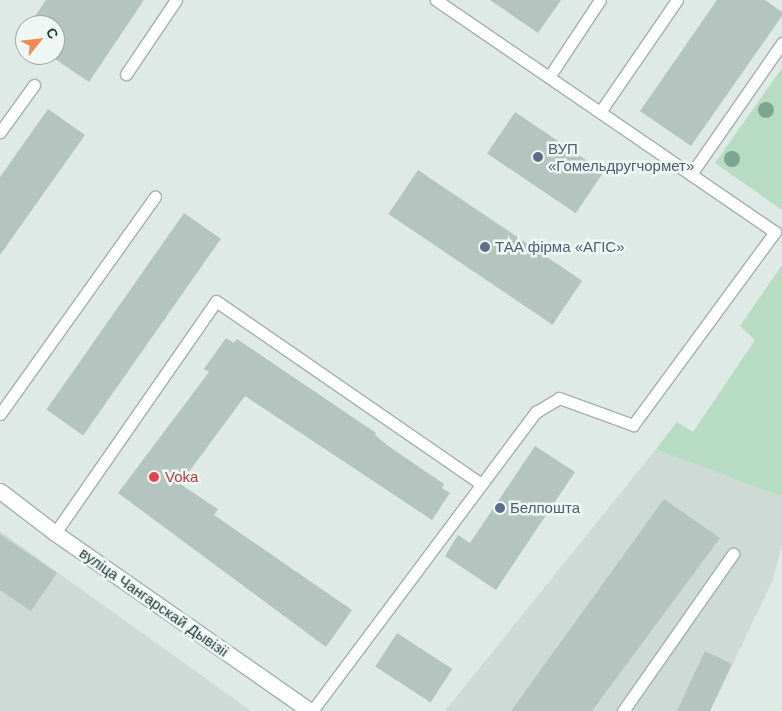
<!DOCTYPE html>
<meta charset="utf-8">
<style>
body{margin:0}
#map{position:relative;width:782px;height:711px;overflow:hidden;background:#dfeae6;font-family:Helvetica,sans-serif}
div>[style]{position:absolute}
.built>*{inset:0;background:#cddad5}
.green>*{inset:0;background:#b8dbc4}
.building>*{inset:0;background:#b4c5bf;transform-origin:0 0}
.roads{filter:drop-shadow(1px 0 #a2b2ad) drop-shadow(-1px 0 #a2b2ad) drop-shadow(0 1px #a2b2ad) drop-shadow(0 -1px #a2b2ad)}
.service>*{height:11px;margin:-5.5px;padding:0 5.5px;transform-origin:5.5px;border-radius:5.5px;background:#fff}
.minor>*{height:15px;margin:-7.5px;padding:0 7.5px;transform-origin:7.5px;border-radius:7.5px;background:#fff}
.trees>*{width:16px;height:16px;margin:-8px;border-radius:50%;background:#7ca691}
.dots>*{width:14px;height:14px;translate:-50% -50%;box-sizing:border-box;border:2px solid #eff7f4;border-radius:50%}
span{translate:-50% -50%;white-space:nowrap;text-align:center;line-height:1.15;-webkit-text-stroke:5px #eff7f4;paint-order:stroke}
.service-label{font-size:15px;color:#4e5e75}
.left{translate:0 -50%;text-align:left}
.health-label{font-size:15px;color:#be3a42}
.street-label{font-size:15px;color:#203a35}
.north{position:absolute;left:15px;top:15px;width:50px;height:50px;box-sizing:border-box;background:#eff7f4;border:1px solid #9caba8;border-radius:50%;rotate:61deg;font-size:14px;font-weight:700;line-height:20px;text-align:center;color:#203a35}
.north::after{content:'';display:block;margin:auto;width:18px;height:22px;background:#ef8957;clip-path:polygon(50% 0,100% 100%,50% 72%,0 100%)}
</style>
<div id="map">
<div class="built">
<i style="clip-path:polygon(656px 449px,782px 497px,782px 544px,772px 582px,710px 711px,445px 711px)"></i>
<i style="clip-path:polygon(0 531px,251px 711px,0 711px)"></i>
</div>
<div class="green">
<i style="clip-path:polygon(782px 68px,782px 210px,715px 163px)"></i>
<i style="clip-path:polygon(782px 265px,782px 497px,656px 449px,677px 422px,693px 432px,755px 340px,740px 326px)"></i>
</div>
<div class="building">
<i style="clip-path:polygon(46px 0,144px 0,89px 82px,49px 55px,55px 55px,55px 25px,29px 25px)"></i>
<i style="clip-path:polygon(490px 0,561px 0,538px 33px)"></i>
<i style="clip-path:polygon(717px 0,765px 0,782px 12px,782px 16px,691px 146px,640px 111px)"></i>
<i style="clip-path:polygon(48px 109px,85px 135px,0 255px,0 177px)"></i>
<i style="left:515px;top:112px;width:107px;height:50px;rotate:34deg"></i>
<i style="left:418px;top:170px;width:198px;height:53px;rotate:34deg"></i>
<i style="left:184px;top:213px;width:45px;height:240px;rotate:35deg"></i>
<i style="clip-path:polygon(226px 338px,234px 343px,237px 339px,376px 433px,375px 435px,387px 445px,444px 484px,442px 488px,450px 493px,432px 520px,245px 396px,180px 484px,218px 509px,214px 515px,352px 610px,326px 647px,118px 493px,209px 372px,204px 369px)"></i>
<i style="clip-path:polygon(535px 446px,575px 472px,496px 590px,445px 556px,458px 535px,470px 543px)"></i>
<i style="clip-path:polygon(664px 499px,720px 538px,592px 711px,511px 711px)"></i>
<i style="clip-path:polygon(0 534px,57px 573px,31px 611px,0 590px)"></i>
<i style="left:397px;top:633px;width:66px;height:40px;rotate:33deg"></i>
<i style="clip-path:polygon(705px 651px,732px 664px,710px 711px,677px 711px)"></i>
</div>
<div class="roads">
<div class="service">
<i style="left:126px;top:74px;width:89px;rotate:-56deg"></i>
<i style="left:549px;top:77px;width:92px;rotate:-56.5deg"></i>
<i style="left:600px;top:112px;width:136px;rotate:-55.5deg"></i>
<i style="left:0;top:132px;width:58px;rotate:-54.1deg"></i>
<i style="left:691px;top:174px;width:160px;rotate:-55.2deg"></i>
<i style="left:0;top:414px;width:267px;rotate:-54.5deg"></i>
<i style="left:55px;top:533px;width:282px;rotate:-55.2deg"></i>
<i style="left:216px;top:301px;width:322px;rotate:34.6deg"></i>
<i style="left:312px;top:711px;width:374px;rotate:-53.2deg"></i>
<i style="left:536px;top:412px;width:27px;rotate:-31deg"></i>
<i style="left:559px;top:398px;width:79px;rotate:20deg"></i>
<i style="left:633px;top:425px;width:240px;rotate:-53.7deg"></i>
<i style="left:775px;top:232px;width:411px;rotate:-145.6deg"></i>
<i style="left:623px;top:711px;width:192px;rotate:-55deg"></i>
</div>
<div class="minor">
<i style="left:0;top:491px;width:69px;rotate:37.4deg"></i>
<i style="left:55px;top:533px;width:311px;rotate:34.9deg"></i>
</div>
</div>
<div class="trees">
<i style="left:766px;top:110px"></i>
<i style="left:732px;top:159px"></i>
</div>
<div class="dots">
<i style="left:538px;top:157px;background:#5c6f8a"></i>
<i style="left:485px;top:247px;background:#5c6f8a"></i>
<i style="left:154px;top:477px;background:#e0444e"></i>
<i style="left:500px;top:508px;background:#5c6f8a"></i>
</div>
<div class="service-label">
<span class="left" style="left:548px;top:157px">ВУП<br>«Гомельдругчормет»</span>
<span class="left" style="left:495px;top:247px">ТАА фірма «АГІС»</span>
<span class="left" style="left:510px;top:508px">Белпошта</span>
</div>
<div class="health-label">
<span class="left" style="left:165px;top:477px">Voka</span>
</div>
<div class="street-label">
<span style="left:154px;top:602px;rotate:35deg">вуліца Чангарскай Дывізіі</span>
</div>
<div class="north">С</div>
</div>
